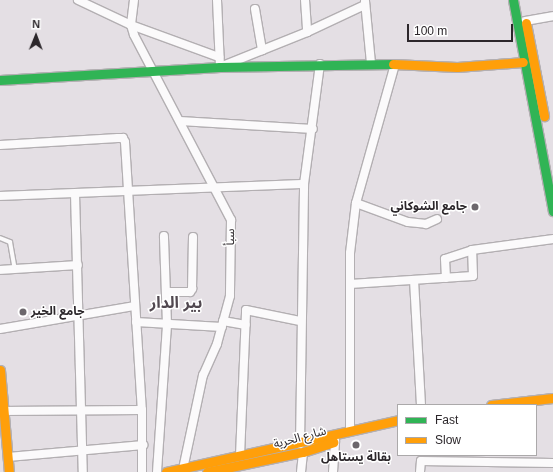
<!DOCTYPE html>
<meta charset="utf-8">
<style>
body{margin:0}
#map{position:relative;width:553px;height:472px;overflow:hidden;background:#e4dfe4;font-family:Arial,"Noto Sans Arabic",sans-serif}
div>[style]{position:absolute}
.roads{filter:drop-shadow(1px 0 #b3afb2) drop-shadow(-1px 0 #b3afb2) drop-shadow(0 1px #b3afb2) drop-shadow(0 -1px #b3afb2)}
.lane>*{height:4px;margin:-2px;padding:0 2px;transform-origin:2px;border-radius:2px;background:#fbfafb}
.street>*{height:8px;margin:-4px;padding:0 4px;transform-origin:4px;border-radius:4px;background:#fbfafb}
.fast>*{height:9px;margin:-4.5px;padding:0 4.5px;transform-origin:4.5px;border-radius:4.5px;background:#30b455}
.slow>*{height:9px;margin:-4.5px;padding:0 4.5px;transform-origin:4.5px;border-radius:4.5px;background:#ff9f0a}
.dots>*{width:11px;height:11px;translate:-50% -50%;box-sizing:border-box;border:2px solid #fff;border-radius:50%}
span{translate:-50% -50%;white-space:nowrap;text-align:center;line-height:1.15;-webkit-text-stroke:3px #fff;paint-order:stroke}
.poi-label{font-size:12px;color:#2c272b;font-weight:700}
.right{translate:-100% -50%;text-align:right}
.left{translate:0 -50%;text-align:left}
.street-label{font-size:12px;color:#2c272b}
.district-label{font-size:16px;color:#514850;font-weight:700}
.legend{position:absolute;left:397px;top:404px;width:140px;height:52px;box-sizing:border-box;background:#fff;border:1px solid #aba9aa;margin:0;padding:5px 7px;list-style:none;font-size:12px;color:#2c272b}
.legend li{display:flex;align-items:center;gap:8px;height:20px}
.legend b{width:20px;border:1px solid #aba9aa}
.north{position:absolute;left:16px;top:16px;width:40px;height:40px;-webkit-text-stroke:3px #fff;paint-order:stroke;rotate:1deg;font-size:11px;font-weight:700;line-height:16px;text-align:center;color:#2c272b}
.north::after{content:'';display:block;margin:auto;width:14px;height:18px;background:#2c272b;clip-path:polygon(50% 0,100% 100%,50% 72%,0 100%)}
.scale{position:absolute;left:407px;top:24px;width:106px;height:18px;box-sizing:border-box;border:2px solid #2c272b;border-top:0;padding-left:5px;font-size:12px;line-height:14px;white-space:nowrap;color:#2c272b;-webkit-text-stroke:3px #fff;paint-order:stroke}
</style>
<div id="map">
<div class="roads">
<div class="lane">
<i style="left:0;top:238px;width:11px;rotate:22deg"></i>
<i style="left:10px;top:242px;width:27px;rotate:80deg"></i>
</div>
<div class="street">
<i style="left:78px;top:0;width:59px;rotate:25.3deg"></i>
<i style="left:131px;top:25px;width:94px;rotate:20deg"></i>
<i style="left:134px;top:0;width:25px;rotate:97deg"></i>
<i style="left:131px;top:25px;width:10px;rotate:73deg"></i>
<i style="left:134px;top:35px;width:209px;rotate:62.3deg"></i>
<i style="left:231px;top:220px;width:76px;rotate:90.8deg"></i>
<i style="left:230px;top:296px;width:50px;rotate:105.2deg"></i>
<i style="left:217px;top:344px;width:34px;rotate:114deg"></i>
<i style="left:203px;top:375px;width:96px;rotate:102deg"></i>
<i style="left:217px;top:0;width:67px;rotate:87.4deg"></i>
<i style="left:220px;top:67px;width:94px;rotate:-21.9deg"></i>
<i style="left:307px;top:32px;width:64px;rotate:-25deg"></i>
<i style="left:305px;top:0;width:32px;rotate:86deg"></i>
<i style="left:365px;top:1px;width:62px;rotate:84.5deg"></i>
<i style="left:255px;top:9px;width:42px;rotate:80.3deg"></i>
<i style="left:525px;top:21px;width:28px;rotate:-10deg"></i>
<i style="left:180px;top:121px;width:133px;rotate:3.4deg"></i>
<i style="left:0;top:145px;width:118px;rotate:-3.4deg"></i>
<i style="left:118px;top:138px;width:5px"></i>
<i style="left:123px;top:138px;width:4px;rotate:63deg"></i>
<i style="left:125px;top:142px;width:269px;rotate:86.4deg"></i>
<i style="left:142px;top:410px;width:62px;rotate:90deg"></i>
<i style="left:75px;top:194px;width:278px;rotate:88.4deg"></i>
<i style="left:0;top:196px;width:304px;rotate:-2.3deg"></i>
<i style="left:356px;top:203px;width:55px;rotate:20.1deg"></i>
<i style="left:408px;top:222px;width:18px;rotate:6deg"></i>
<i style="left:426px;top:224px;width:12px;rotate:-24deg"></i>
<i style="left:0;top:270px;width:78px;rotate:-3.7deg"></i>
<i style="left:446px;top:278px;width:19px;rotate:-93deg"></i>
<i style="left:445px;top:259px;width:28px;rotate:-18deg"></i>
<i style="left:472px;top:250px;width:82px;rotate:-7.7deg"></i>
<i style="left:414px;top:280px;width:125px;rotate:86.8deg"></i>
<i style="left:350px;top:284px;width:123px;rotate:-3.7deg"></i>
<i style="left:473px;top:276px;width:26px;rotate:-92deg"></i>
<i style="left:166px;top:292px;width:24px"></i>
<i style="left:190px;top:292px;width:4px;rotate:-56deg"></i>
<i style="left:192px;top:289px;width:52px;rotate:-88.9deg"></i>
<i style="left:223px;top:321px;width:23px;rotate:10deg"></i>
<i style="left:136px;top:322px;width:86px;rotate:3.3deg"></i>
<i style="left:0;top:329px;width:137px;rotate:-9.7deg"></i>
<i style="left:0;top:411px;width:142px;rotate:-0.4deg"></i>
<i style="left:350px;top:430px;width:177px;rotate:-90deg"></i>
<i style="left:350px;top:253px;width:50px;rotate:-83.2deg"></i>
<i style="left:356px;top:203px;width:144px;rotate:-74.3deg"></i>
<i style="left:300px;top:444px;width:260px;rotate:-89.1deg"></i>
<i style="left:304px;top:184px;width:121px;rotate:-82.4deg"></i>
<i style="left:240px;top:456px;width:146px;rotate:-87.6deg"></i>
<i style="left:246px;top:310px;width:55px;rotate:11.5deg"></i>
<i style="left:8px;top:457px;width:136px;rotate:-5.1deg"></i>
<i style="left:157px;top:472px;width:148px;rotate:-86.1deg"></i>
<i style="left:167px;top:324px;width:88px;rotate:-92deg"></i>
<i style="left:301px;top:472px;width:20px;rotate:-84deg"></i>
<i style="left:333px;top:472px;width:31px;rotate:-86deg"></i>
<i style="left:420px;top:472px;width:11px;rotate:-85deg"></i>
<i style="left:421px;top:461px;width:132px;rotate:0.9deg"></i>
</div>
<div class="fast">
<i style="left:513px;top:0;width:215px;rotate:79.3deg"></i>
<i style="left:0;top:80px;width:220px;rotate:-3.4deg"></i>
<i style="left:220px;top:67px;width:173px;rotate:-1deg"></i>
</div>
<div class="slow">
<i style="left:526px;top:23px;width:95px;rotate:79deg"></i>
<i style="left:393px;top:64px;width:64px;rotate:2.7deg"></i>
<i style="left:457px;top:67px;width:66px;rotate:-4.3deg"></i>
<i style="left:0;top:370px;width:102px;rotate:85deg"></i>
<i style="left:491px;top:405px;width:62px;rotate:-6.4deg"></i>
<i style="left:166px;top:472px;width:238px;rotate:-12.6deg"></i>
<i style="left:207px;top:472px;width:98px;rotate:-11.8deg"></i>
<i style="left:303px;top:452px;width:32px;rotate:-18deg"></i>
</div>
</div>
<div class="dots">
<i style="left:475px;top:207px;background:#6c676c"></i>
<i style="left:23px;top:312px;background:#6c676c"></i>
<i style="left:356px;top:445px;background:#6c676c"></i>
</div>
<div class="poi-label">
<span class="right" style="left:467px;top:207px">جامع الشوكاني</span>
<span class="left" style="left:31px;top:312px">جامع الخير</span>
<span style="left:356px;top:458px">بقالة يستاهل</span>
</div>
<div class="street-label">
<span style="left:231px;top:237px;rotate:-89deg">سبأ</span>
<span style="left:300px;top:438px;rotate:-15deg">شارع الحرية</span>
</div>
<div class="district-label">
<span style="left:176px;top:303px">بير الدار</span>
</div>
<ul class="legend">
<li><b style="height:5px;background:#30b455"></b>Fast</li>
<li><b style="height:5px;background:#ff9f0a"></b>Slow</li>
</ul>
<div class="north">N</div>
<div class="scale">100 m</div>
</div>
